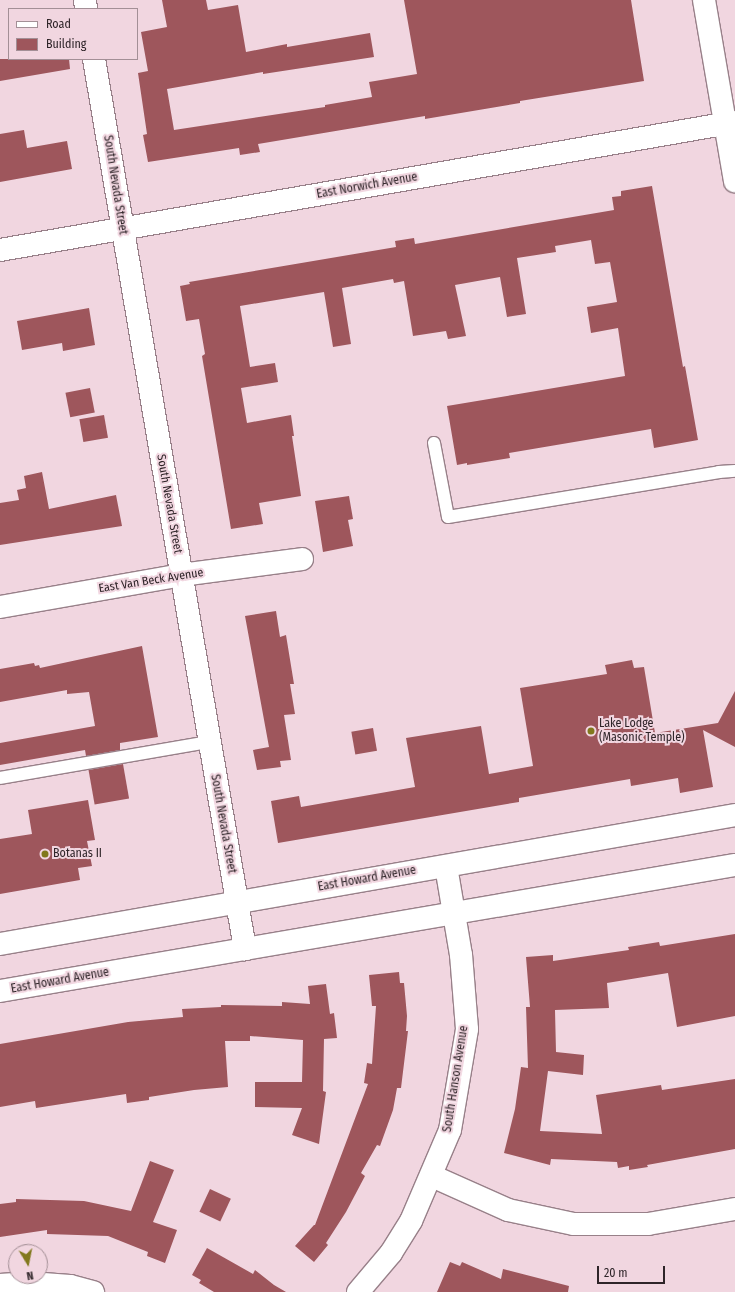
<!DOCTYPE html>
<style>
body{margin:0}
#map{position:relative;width:735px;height:1292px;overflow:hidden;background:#f1d6e0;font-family:"Fira Sans Condensed",sans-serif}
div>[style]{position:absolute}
.building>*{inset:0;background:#9e565c;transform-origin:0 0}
.roads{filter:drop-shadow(1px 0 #988089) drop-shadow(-1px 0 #988089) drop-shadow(0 1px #988089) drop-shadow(0 -1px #988089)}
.service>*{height:12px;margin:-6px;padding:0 6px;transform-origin:6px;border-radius:6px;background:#fff}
.minor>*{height:22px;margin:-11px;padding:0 11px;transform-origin:11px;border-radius:11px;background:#fff}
.tertiary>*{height:22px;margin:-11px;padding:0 11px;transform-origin:11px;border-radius:11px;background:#fff}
.secondary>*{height:22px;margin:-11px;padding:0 11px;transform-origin:11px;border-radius:11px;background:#fff}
.dots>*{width:11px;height:11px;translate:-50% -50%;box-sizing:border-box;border:2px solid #f1d6e0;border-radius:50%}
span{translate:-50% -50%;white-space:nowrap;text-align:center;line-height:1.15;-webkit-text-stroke:4px #f1d6e0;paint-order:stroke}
.street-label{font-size:12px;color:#2e2428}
.poi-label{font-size:12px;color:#2e2428}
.left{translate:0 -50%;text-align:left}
.legend{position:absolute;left:8px;top:8px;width:130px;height:52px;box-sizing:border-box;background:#f1d6e0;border:1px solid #a38f96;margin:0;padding:5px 7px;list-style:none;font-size:12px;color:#2e2428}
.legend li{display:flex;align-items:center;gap:8px;height:20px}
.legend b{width:20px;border:1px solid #a38f96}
.north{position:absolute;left:8px;top:1244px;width:40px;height:40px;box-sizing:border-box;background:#f1d6e0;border:1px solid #a38f96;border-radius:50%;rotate:170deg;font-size:11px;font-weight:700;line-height:16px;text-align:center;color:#2e2428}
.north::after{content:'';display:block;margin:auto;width:14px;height:18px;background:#81781d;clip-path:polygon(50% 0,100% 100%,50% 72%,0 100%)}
.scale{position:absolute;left:597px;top:1266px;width:68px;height:18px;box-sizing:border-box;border:2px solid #2e2428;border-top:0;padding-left:5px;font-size:12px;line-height:14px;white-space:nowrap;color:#2e2428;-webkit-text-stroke:3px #f1d6e0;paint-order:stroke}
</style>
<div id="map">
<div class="building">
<i style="clip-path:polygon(162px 0,206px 0,208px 10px,238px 5px,246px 52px,287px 44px,287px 47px,370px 33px,374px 57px,263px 74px,263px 72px,167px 89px,174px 130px,325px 107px,325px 105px,372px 97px,369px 82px,417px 74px,404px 0,631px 0,644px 81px,520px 101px,520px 103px,425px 119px,425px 116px,270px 142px,258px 144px,260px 152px,240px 155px,239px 148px,148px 162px,143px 135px,147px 134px,138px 73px,148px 71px,141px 32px,167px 27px)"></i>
<i style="clip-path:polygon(0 59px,69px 59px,70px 69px,0 81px)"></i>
<i style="clip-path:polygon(24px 130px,27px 148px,67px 141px,72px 169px,0 182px,0 134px)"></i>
<i style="clip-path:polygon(652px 186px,683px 367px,685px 366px,698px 440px,654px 448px,651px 429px,509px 453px,510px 458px,467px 465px,467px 463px,457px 465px,447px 406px,625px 376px,618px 328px,591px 333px,587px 307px,617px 302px,610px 262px,595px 264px,591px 240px,555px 246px,556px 252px,517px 258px,526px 314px,507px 317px,500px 277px,455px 285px,466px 336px,448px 339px,446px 331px,413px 336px,404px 281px,394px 283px,393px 279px,342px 288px,351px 344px,333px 347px,324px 292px,240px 306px,250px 367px,275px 363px,278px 382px,241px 388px,247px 423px,291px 415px,294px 436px,292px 436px,301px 496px,259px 503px,263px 524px,231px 529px,202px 356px,205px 354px,199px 319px,186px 321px,180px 286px,190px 284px,189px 282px,396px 247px,395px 241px,414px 238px,415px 244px,614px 210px,612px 197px,621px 196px,621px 191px)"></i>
<i style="clip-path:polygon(89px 308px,95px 345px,63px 351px,62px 343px,22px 350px,17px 321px)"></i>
<i style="left:90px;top:388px;width:25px;height:25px;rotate:79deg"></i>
<i style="left:104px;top:415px;width:23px;height:25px;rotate:80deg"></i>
<i style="clip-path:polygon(42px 472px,49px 509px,116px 495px,122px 526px,0 545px,0 503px,19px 500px,17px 490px,26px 488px,24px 476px)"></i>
<i style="clip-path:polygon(349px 496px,353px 519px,348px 520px,353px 546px,323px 552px,315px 501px)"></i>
<i style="clip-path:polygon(276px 611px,280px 637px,286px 635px,294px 684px,290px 684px,295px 714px,284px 715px,291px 760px,280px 761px,281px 767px,257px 770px,253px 750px,269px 747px,245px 616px)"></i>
<i style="clip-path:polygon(142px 646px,158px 737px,120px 743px,120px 750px,86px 756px,85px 750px,0 765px,0 743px,95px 726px,89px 692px,67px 694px,67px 690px,0 702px,0 669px,34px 663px,35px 666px,39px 665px,40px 668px)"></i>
<i style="clip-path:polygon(632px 660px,634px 668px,644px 667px,655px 733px,718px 723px,735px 691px,735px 747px,703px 730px,713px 787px,680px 793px,678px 778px,631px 786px,630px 779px,519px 798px,519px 802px,278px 843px,271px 801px,299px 796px,301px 807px,415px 787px,406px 738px,481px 726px,489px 774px,533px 766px,520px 688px,607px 674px,605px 665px)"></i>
<i style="left:373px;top:728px;width:23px;height:22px;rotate:80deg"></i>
<i style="left:123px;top:764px;width:35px;height:35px;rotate:80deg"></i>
<i style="clip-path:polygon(88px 800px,95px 840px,87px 841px,92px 866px,78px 868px,80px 880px,0 894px,0 839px,32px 834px,28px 810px)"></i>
<i style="clip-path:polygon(735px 934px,735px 1016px,677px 1027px,668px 973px,607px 983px,609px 1008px,555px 1010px,556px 1052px,584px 1055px,583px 1075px,548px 1071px,540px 1131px,602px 1134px,596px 1095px,661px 1085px,662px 1090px,735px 1079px,735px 1149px,647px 1165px,648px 1167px,629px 1170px,629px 1166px,618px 1168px,617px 1162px,551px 1159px,550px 1165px,504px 1153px,515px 1109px,521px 1067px,528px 1068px,526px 1007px,530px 1007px,526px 957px,553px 955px,553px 961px,629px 950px,628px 947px,659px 942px,660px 946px)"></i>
<i style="clip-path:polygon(399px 972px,400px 983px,404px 983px,407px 1016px,406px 1031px,408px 1031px,401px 1088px,397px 1088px,393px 1110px,380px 1146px,377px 1145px,361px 1173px,365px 1176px,346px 1212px,326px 1243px,328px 1245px,314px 1262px,295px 1246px,314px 1225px,315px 1225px,368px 1084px,364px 1083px,367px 1063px,372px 1064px,376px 1006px,372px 1006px,369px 975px)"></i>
<i style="clip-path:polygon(326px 984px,330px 1014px,334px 1013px,337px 1038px,324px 1039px,323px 1091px,326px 1092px,319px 1144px,292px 1135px,302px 1108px,255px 1107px,255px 1082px,302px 1082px,303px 1040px,250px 1036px,250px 1041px,225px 1041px,228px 1087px,194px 1090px,149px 1097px,149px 1100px,127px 1103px,126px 1094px,36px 1108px,35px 1101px,0 1107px,0 1044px,128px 1022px,183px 1017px,182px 1009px,221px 1007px,221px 1005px,282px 1006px,282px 1002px,310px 1004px,308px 986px)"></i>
<i style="clip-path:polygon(150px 1161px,174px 1170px,153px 1222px,177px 1230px,165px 1263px,147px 1256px,148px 1252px,108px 1236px,47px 1234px,47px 1230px,0 1237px,0 1204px,16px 1202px,16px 1199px,84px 1201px,131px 1211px)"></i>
<i style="left:210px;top:1189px;width:23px;height:25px;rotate:25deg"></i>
<i style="clip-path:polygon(207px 1248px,253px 1274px,255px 1270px,274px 1285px,286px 1292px,214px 1292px,199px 1283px,201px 1280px,192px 1275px)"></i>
<i style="clip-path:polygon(450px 1262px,460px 1266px,462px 1262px,501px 1279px,503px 1269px,569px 1286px,568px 1292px,437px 1292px)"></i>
</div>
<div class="roads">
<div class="service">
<i style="left:434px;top:443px;width:75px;rotate:79.3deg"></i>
<i style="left:448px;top:517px;width:275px;rotate:-9.4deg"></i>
<i style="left:719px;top:472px;width:16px;rotate:-4deg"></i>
<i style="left:0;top:778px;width:212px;rotate:-9.8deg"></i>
</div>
<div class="minor">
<i style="left:85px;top:0;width:9px;rotate:84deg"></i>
<i style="left:94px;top:59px;width:903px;rotate:80.37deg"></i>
<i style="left:0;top:250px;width:746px;rotate:-9.88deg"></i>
<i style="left:0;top:607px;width:184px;rotate:-10deg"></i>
<i style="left:181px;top:575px;width:122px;rotate:-7.5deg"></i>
<i style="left:432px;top:1176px;width:83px;rotate:24.1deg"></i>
<i style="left:508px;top:1210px;width:67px;rotate:12deg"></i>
<i style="left:574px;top:1224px;width:74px"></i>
<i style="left:648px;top:1224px;width:88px;rotate:-9.8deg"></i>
<i style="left:0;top:1285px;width:30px;rotate:-4deg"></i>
<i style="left:30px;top:1283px;width:40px;rotate:4.3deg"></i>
<i style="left:70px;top:1286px;width:24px;rotate:15deg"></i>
<i style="left:358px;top:1292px;width:51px;rotate:-49.8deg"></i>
<i style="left:391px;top:1253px;width:38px;rotate:-58deg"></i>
<i style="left:411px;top:1221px;width:99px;rotate:-66.8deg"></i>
<i style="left:450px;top:1130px;width:102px;rotate:-80.4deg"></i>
<i style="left:467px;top:1029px;width:74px;rotate:-94.6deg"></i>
<i style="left:461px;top:955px;width:90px;rotate:-99.6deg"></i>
</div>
<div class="tertiary">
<i style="left:704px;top:0;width:184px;rotate:80.3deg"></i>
</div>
<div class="secondary">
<i style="left:0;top:944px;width:746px;rotate:-9.95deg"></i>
<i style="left:0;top:991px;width:746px;rotate:-9.73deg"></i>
</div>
</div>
<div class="dots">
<i style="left:591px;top:731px;background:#81781d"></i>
<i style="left:45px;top:854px;background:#81781d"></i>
</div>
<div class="street-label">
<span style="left:115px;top:185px;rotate:81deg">South Nevada Street</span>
<span style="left:367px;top:186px;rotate:-10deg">East Norwich Avenue</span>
<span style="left:169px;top:504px;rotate:80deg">South Nevada Street</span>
<span style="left:151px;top:581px;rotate:-9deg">East Van Beck Avenue</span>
<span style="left:223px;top:824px;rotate:80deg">South Nevada Street</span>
<span style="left:367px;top:879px;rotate:-10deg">East Howard Avenue</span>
<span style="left:60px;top:981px;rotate:-10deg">East Howard Avenue</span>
<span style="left:456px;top:1079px;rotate:-81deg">South Hanson Avenue</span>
</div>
<div class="poi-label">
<span class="left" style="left:599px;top:731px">Lake Lodge<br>(Masonic Temple)</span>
<span class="left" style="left:53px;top:854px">Botanas II</span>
</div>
<ul class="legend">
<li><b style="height:5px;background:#fff"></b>Road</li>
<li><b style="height:11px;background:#9e565c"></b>Building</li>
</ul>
<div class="north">N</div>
<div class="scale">20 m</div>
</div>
